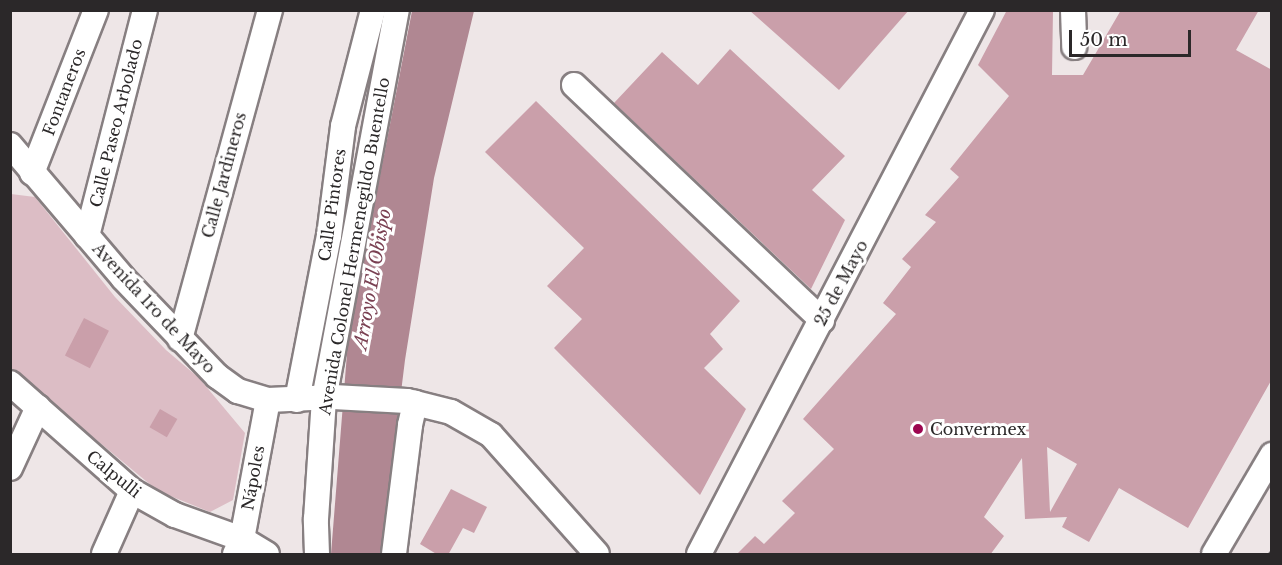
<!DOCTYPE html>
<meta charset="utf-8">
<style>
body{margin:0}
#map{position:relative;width:1282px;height:565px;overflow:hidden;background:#eee6e7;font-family:"Libre Baskerville",serif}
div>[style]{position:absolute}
.green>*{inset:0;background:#dcbdc5}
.water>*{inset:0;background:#b08792}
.building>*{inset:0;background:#ca9faa;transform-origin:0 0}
.roads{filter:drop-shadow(2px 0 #877f81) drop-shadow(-2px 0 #877f81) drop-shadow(0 2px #877f81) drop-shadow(0 -2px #877f81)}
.minor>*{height:24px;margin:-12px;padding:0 12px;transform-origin:12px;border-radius:12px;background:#fff}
.rail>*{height:4.5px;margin-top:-2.25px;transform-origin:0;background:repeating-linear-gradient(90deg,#6a6566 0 3px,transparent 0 9px)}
.dots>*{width:16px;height:16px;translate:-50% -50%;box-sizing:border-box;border:3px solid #fff;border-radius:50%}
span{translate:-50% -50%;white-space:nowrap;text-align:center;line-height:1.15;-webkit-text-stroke:6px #fff;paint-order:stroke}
.street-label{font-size:16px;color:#2b2829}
.poi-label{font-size:16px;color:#2b2829}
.left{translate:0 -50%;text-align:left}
.water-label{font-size:18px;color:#7a4052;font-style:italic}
.frame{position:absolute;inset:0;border:12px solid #2b2829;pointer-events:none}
.scale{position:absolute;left:1069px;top:30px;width:122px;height:27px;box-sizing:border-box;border:3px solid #2b2829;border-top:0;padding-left:8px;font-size:18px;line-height:21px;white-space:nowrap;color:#2b2829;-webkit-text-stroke:4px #fff;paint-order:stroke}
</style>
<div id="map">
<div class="green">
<i style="clip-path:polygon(11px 194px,35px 197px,115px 297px,166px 350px,199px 378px,245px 433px,233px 500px,210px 512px,158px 491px,11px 369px)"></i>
</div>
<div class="water">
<i style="clip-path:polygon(412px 11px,474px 11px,434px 178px,405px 360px,381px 554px,331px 554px,348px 341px)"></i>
</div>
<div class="building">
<i style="clip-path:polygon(749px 10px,909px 10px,839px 90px)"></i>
<i style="clip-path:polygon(evenodd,1007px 10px,1053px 10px,1052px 75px,1083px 75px,1121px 10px,1259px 10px,1236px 50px,1272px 70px,1272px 379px,1188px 528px,1119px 488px,1089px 542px,1062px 527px,1067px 517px,1025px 519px,1022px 458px,984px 517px,1004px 536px,990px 555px,736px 555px,755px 536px,764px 544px,795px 513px,782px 501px,834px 449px,803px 419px,896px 314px,883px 303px,911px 267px,902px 259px,936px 222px,925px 215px,959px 177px,950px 169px,1009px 96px,978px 65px,1007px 10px,1047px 447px,1077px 464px,1050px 512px,1047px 447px)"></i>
<i style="clip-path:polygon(730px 49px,845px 156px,812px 190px,845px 220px,811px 289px,614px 103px,662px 52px,698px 85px)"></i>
<i style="clip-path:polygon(536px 101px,740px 301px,710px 334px,723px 349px,704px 368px,746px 409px,700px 495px,554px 348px,582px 319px,547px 286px,584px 248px,485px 152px)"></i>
<i style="left:84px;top:318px;width:28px;height:42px;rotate:27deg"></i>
<i style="left:160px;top:409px;width:20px;height:21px;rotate:30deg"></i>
<i style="clip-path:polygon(451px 489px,487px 507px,474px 533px,463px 528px,448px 555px,438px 555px,420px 544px)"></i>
</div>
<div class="roads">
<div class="minor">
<i style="left:1073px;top:10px;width:37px;rotate:88deg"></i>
<i style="left:574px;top:85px;width:342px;rotate:43.5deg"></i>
<i style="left:10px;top:145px;width:175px;rotate:49.6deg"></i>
<i style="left:123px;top:278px;width:136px;rotate:46.2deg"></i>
<i style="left:217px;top:376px;width:26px;rotate:36deg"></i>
<i style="left:238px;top:391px;width:31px;rotate:17deg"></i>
<i style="left:268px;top:400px;width:65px;rotate:-2.6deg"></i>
<i style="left:333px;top:397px;width:74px;rotate:3.1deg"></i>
<i style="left:407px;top:401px;width:45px;rotate:14deg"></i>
<i style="left:451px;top:412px;width:46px;rotate:29.9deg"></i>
<i style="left:491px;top:435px;width:159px;rotate:48.3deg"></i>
<i style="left:32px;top:173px;width:175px;rotate:-68.6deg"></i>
<i style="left:87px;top:236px;width:233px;rotate:-75.6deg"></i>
<i style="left:180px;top:339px;width:341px;rotate:-74.7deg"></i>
<i style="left:10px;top:383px;width:163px;rotate:41.5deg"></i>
<i style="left:132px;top:491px;width:49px;rotate:29.2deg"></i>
<i style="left:175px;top:515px;width:71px;rotate:19.7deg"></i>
<i style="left:242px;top:539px;width:29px;rotate:31deg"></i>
<i style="left:297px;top:400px;width:167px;rotate:-79deg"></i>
<i style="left:329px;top:236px;width:111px;rotate:-82.7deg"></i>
<i style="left:343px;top:126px;width:120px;rotate:-75.5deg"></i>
<i style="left:10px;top:468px;width:67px;rotate:-65.3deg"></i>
<i style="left:104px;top:554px;width:69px;rotate:-66deg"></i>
<i style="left:235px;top:554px;width:17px;rotate:-65deg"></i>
<i style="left:242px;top:539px;width:141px;rotate:-79.4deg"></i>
<i style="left:317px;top:554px;width:35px;rotate:-92deg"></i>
<i style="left:316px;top:519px;width:120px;rotate:-86.2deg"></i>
<i style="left:324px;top:399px;width:396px;rotate:-79.4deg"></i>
<i style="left:394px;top:554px;width:130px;rotate:-82.9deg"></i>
<i style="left:410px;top:425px;width:23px;rotate:-77deg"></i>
<i style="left:699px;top:554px;width:613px;rotate:-62.52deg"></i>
<i style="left:1214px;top:554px;width:115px;rotate:-59.6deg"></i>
</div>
</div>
<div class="rail">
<i style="left:1270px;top:554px;width:3px;rotate:-45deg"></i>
</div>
<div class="dots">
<i style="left:918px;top:429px;background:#9d0650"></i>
</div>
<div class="street-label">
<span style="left:64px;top:92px;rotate:-69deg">Fontaneros</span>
<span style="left:116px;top:123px;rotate:-76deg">Calle Paseo Arbolado</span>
<span style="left:224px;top:175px;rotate:-75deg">Calle Jardineros</span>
<span style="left:332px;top:205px;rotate:-82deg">Calle Pintores</span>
<span style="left:354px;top:246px;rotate:-80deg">Avenida Colonel Hermenegildo Buentello</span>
<span style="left:841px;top:283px;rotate:-62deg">25 de Mayo</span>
<span style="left:154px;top:308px;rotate:47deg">Avenida 1ro de Mayo</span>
<span style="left:114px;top:474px;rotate:39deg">Calpulli</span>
<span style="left:253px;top:478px;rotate:-80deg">Nápoles</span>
</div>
<div class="poi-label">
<span class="left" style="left:930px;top:429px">Convermex</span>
</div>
<div class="water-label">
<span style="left:373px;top:279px;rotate:-80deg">Arroyo El Obispo</span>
</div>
<div class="frame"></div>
<div class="scale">50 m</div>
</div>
